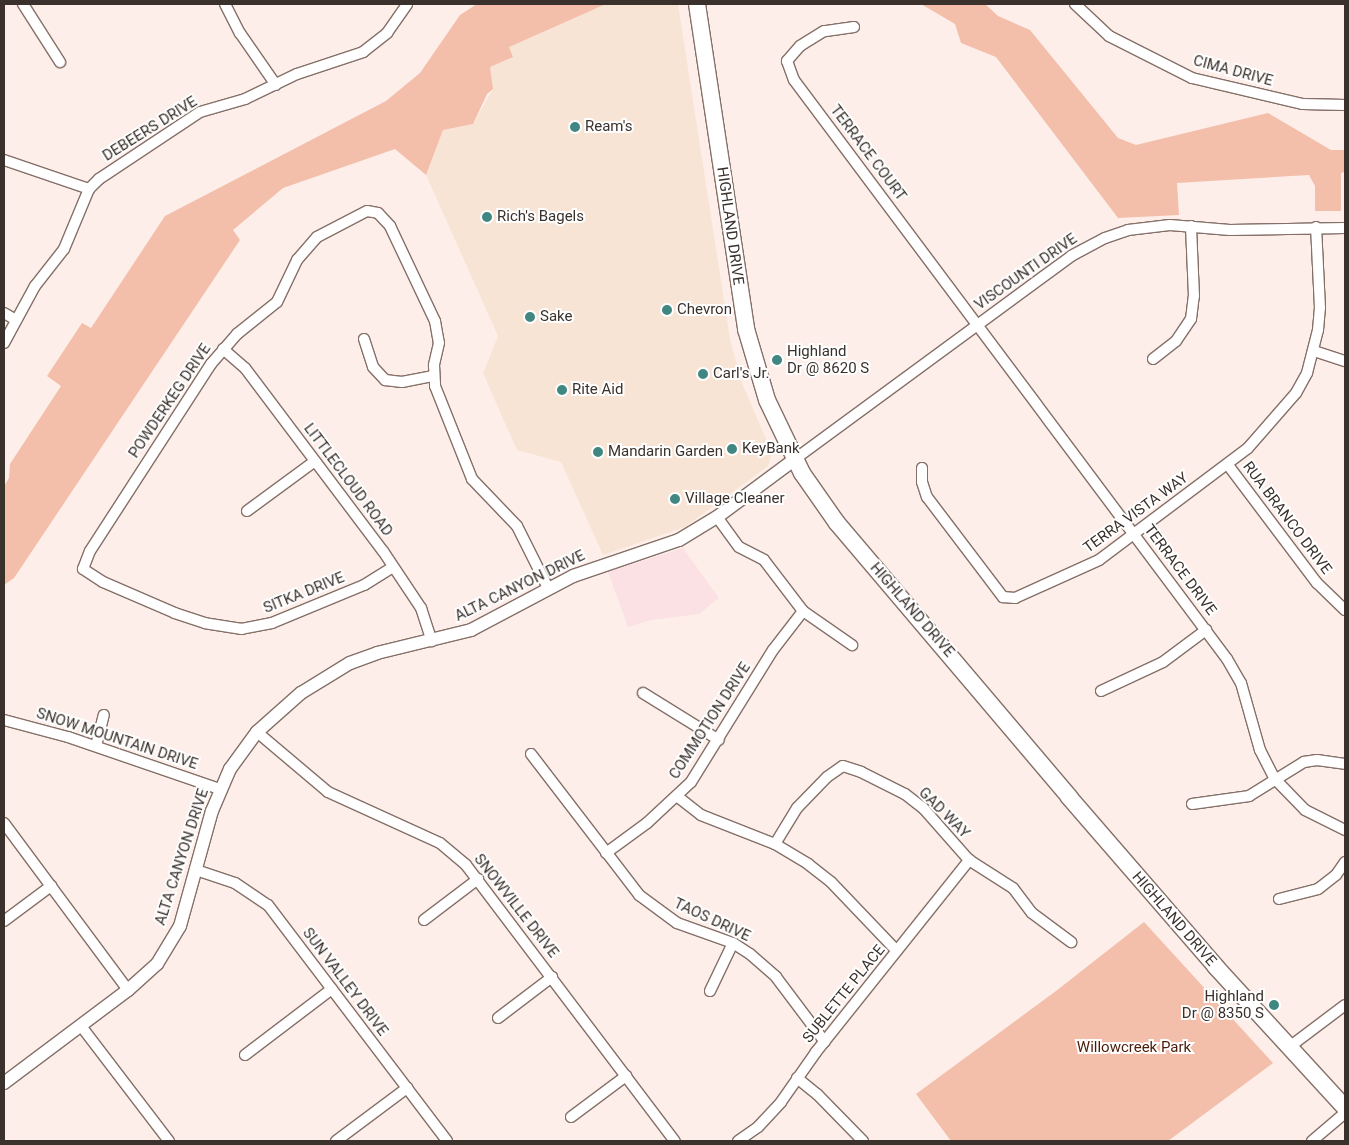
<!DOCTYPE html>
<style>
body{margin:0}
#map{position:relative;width:1349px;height:1145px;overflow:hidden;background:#fdeee9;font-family:Roboto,sans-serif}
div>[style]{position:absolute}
.commercial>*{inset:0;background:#f7e4d4}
.education>*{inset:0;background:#fbe0e4}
.green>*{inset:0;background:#f3beaa}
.roads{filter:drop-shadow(1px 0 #857068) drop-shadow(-1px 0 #857068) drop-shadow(0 1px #857068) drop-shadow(0 -1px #857068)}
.minor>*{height:10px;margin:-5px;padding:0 5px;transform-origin:5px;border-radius:5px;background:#fff}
.tertiary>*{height:12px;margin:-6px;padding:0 6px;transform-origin:6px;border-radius:6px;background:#fff}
.primary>*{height:16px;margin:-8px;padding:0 8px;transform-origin:8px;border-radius:8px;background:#fff}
.dots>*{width:14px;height:14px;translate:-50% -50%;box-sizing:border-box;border:2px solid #fff;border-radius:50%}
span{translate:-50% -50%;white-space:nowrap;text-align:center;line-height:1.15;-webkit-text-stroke:4px #fff;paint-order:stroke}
.street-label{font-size:15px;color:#3a312d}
.poi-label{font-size:15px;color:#3a312d}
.left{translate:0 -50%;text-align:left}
.right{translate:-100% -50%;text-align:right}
.park-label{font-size:15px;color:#4b1c09}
.frame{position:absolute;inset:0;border:5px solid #3a312d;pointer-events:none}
</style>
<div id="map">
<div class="commercial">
<i style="clip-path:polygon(606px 4px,678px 4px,730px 339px,742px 383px,772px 453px,768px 466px,685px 527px,603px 555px,561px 462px,517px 450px,483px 373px,498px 336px,426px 175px,443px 130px,473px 124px,493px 89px,490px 67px,513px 57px,508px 47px)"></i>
</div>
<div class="education">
<i style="clip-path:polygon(683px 548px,719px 598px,699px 614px,651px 620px,628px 627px,608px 572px)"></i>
</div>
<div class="green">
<i style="clip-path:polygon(477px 4px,606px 4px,509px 47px,513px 57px,490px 67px,493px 89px,487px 94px,473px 124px,443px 130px,426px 175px,395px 149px,283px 188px,233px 230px,240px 240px,14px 578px,4px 585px,4px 486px,9px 478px,10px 464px,61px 386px,47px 376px,82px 323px,91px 328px,165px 216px,386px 101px,420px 73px,460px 15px)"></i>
<i style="clip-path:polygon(921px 4px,985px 4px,998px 16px,1030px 30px,1118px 138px,1136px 145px,1268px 113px,1331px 150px,1345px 150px,1345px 172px,1341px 173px,1341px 211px,1315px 211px,1315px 186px,1309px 175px,1177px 183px,1179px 215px,1118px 218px,996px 57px,961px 43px,955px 24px)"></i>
<i style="clip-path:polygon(1144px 922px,1273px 1063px,1168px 1141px,951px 1141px,916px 1094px,1056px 991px)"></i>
</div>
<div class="roads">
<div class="minor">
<i style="left:23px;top:4px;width:69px;rotate:57.5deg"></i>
<i style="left:225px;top:4px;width:33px;rotate:63deg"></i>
<i style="left:240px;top:33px;width:63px;rotate:55.3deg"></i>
<i style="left:1075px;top:4px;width:47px;rotate:43.3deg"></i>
<i style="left:1109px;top:36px;width:93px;rotate:26.8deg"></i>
<i style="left:1192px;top:78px;width:114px;rotate:13.2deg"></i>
<i style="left:1303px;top:104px;width:42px;rotate:1.4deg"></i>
<i style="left:854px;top:27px;width:30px;rotate:172deg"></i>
<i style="left:824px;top:31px;width:28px;rotate:148deg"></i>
<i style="left:800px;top:46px;width:20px;rotate:131deg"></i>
<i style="left:787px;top:61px;width:20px;rotate:70deg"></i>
<i style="left:794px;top:80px;width:723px;rotate:53.21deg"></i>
<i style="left:1227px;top:659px;width:28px;rotate:60deg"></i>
<i style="left:1241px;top:683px;width:70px;rotate:74.2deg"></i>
<i style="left:1260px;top:750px;width:33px;rotate:63deg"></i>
<i style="left:1275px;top:779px;width:43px;rotate:45.9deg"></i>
<i style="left:1305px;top:810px;width:45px;rotate:26.6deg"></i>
<i style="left:4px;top:160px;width:90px;rotate:18.8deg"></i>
<i style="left:4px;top:313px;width:14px;rotate:30deg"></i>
<i style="left:364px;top:339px;width:29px;rotate:72deg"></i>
<i style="left:373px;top:367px;width:18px;rotate:47deg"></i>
<i style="left:385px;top:380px;width:17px;rotate:7deg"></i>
<i style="left:402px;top:382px;width:32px;rotate:-11deg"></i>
<i style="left:4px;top:343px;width:65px;rotate:-61.5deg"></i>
<i style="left:35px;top:286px;width:47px;rotate:-51.9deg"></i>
<i style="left:64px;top:249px;width:65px;rotate:-67.4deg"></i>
<i style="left:89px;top:189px;width:14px;rotate:-45deg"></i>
<i style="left:99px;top:179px;width:121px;rotate:-33.6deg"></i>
<i style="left:200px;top:112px;width:47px;rotate:-16.1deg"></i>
<i style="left:245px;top:99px;width:58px;rotate:-25.7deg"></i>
<i style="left:297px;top:74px;width:70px;rotate:-18.4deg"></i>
<i style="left:363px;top:52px;width:31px;rotate:-38deg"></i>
<i style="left:387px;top:33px;width:35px;rotate:-55deg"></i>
<i style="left:223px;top:349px;width:29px;rotate:41deg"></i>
<i style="left:245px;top:368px;width:229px;rotate:53deg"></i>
<i style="left:383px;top:551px;width:69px;rotate:56.3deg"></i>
<i style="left:421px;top:608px;width:35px;rotate:72deg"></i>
<i style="left:1314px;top:351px;width:33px;rotate:18deg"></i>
<i style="left:1153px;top:359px;width:29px;rotate:-38deg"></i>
<i style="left:1176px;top:341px;width:27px;rotate:-56deg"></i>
<i style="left:1191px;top:319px;width:23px;rotate:-83deg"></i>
<i style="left:1194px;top:296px;width:70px;rotate:-92.5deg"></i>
<i style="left:795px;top:459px;width:343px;rotate:-36.3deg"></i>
<i style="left:1071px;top:256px;width:38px;rotate:-28deg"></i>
<i style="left:1105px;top:238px;width:24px;rotate:-19deg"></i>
<i style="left:1128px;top:230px;width:42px;rotate:-6.8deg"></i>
<i style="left:1170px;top:225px;width:60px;rotate:4.8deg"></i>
<i style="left:1230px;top:230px;width:115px;rotate:-1deg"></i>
<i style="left:1228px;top:465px;width:148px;rotate:53deg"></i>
<i style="left:1317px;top:583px;width:39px;rotate:44deg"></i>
<i style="left:922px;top:468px;width:14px;rotate:90deg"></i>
<i style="left:922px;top:482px;width:16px;rotate:72deg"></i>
<i style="left:927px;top:497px;width:126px;rotate:52.8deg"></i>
<i style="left:1003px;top:597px;width:12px;rotate:5deg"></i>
<i style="left:1015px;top:598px;width:92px;rotate:-24.3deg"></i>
<i style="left:1099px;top:560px;width:186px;rotate:-36.9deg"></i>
<i style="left:1248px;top:448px;width:73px;rotate:-48.9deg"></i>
<i style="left:1296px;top:393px;width:23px;rotate:-61deg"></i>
<i style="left:1307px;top:373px;width:44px;rotate:-75.7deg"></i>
<i style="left:1318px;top:330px;width:22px;rotate:-85deg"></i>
<i style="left:1320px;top:308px;width:81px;rotate:-92.8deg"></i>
<i style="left:247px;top:511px;width:84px;rotate:-36.3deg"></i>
<i style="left:717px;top:517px;width:37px;rotate:54deg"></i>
<i style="left:739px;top:547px;width:28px;rotate:27deg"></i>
<i style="left:764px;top:560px;width:64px;rotate:52.6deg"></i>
<i style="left:803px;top:611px;width:60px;rotate:34.8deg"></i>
<i style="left:393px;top:567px;width:34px;rotate:148deg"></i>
<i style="left:364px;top:585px;width:100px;rotate:157.6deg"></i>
<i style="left:272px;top:623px;width:31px;rotate:169deg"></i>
<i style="left:242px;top:629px;width:37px;rotate:-171deg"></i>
<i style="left:205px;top:623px;width:32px;rotate:-162deg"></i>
<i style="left:175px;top:613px;width:78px;rotate:-156.7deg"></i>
<i style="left:103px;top:582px;width:24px;rotate:-147deg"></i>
<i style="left:83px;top:569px;width:19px;rotate:-69deg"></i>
<i style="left:90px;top:551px;width:223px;rotate:-57.1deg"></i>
<i style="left:211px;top:364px;width:40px;rotate:-49deg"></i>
<i style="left:237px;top:334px;width:51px;rotate:-38.7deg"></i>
<i style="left:277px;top:302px;width:47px;rotate:-64.5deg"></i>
<i style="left:297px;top:260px;width:30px;rotate:-49deg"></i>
<i style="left:317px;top:237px;width:56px;rotate:-27.5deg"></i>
<i style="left:367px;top:211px;width:11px;rotate:10deg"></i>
<i style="left:378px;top:213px;width:18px;rotate:47deg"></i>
<i style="left:390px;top:226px;width:105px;rotate:64.7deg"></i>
<i style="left:435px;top:321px;width:22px;rotate:80deg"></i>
<i style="left:439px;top:343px;width:23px;rotate:103deg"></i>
<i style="left:434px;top:365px;width:21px;rotate:87deg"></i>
<i style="left:435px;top:386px;width:100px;rotate:68.3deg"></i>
<i style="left:472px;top:479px;width:65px;rotate:46.2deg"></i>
<i style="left:517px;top:526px;width:69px;rotate:63.4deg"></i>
<i style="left:1101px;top:691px;width:68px;rotate:-25.1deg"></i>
<i style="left:1163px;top:662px;width:54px;rotate:-36.7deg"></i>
<i style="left:643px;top:693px;width:89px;rotate:31.7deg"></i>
<i style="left:4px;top:720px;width:66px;rotate:14.9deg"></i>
<i style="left:68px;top:737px;width:161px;rotate:18.9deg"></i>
<i style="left:257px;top:732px;width:93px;rotate:40.2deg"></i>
<i style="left:328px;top:792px;width:123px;rotate:24.5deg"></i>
<i style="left:440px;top:843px;width:34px;rotate:40deg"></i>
<i style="left:466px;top:865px;width:346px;rotate:52.9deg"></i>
<i style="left:96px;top:746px;width:32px;rotate:-76deg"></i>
<i style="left:531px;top:754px;width:178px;rotate:52.5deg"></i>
<i style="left:639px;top:895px;width:47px;rotate:36.4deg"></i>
<i style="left:677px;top:923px;width:59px;rotate:19.7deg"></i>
<i style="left:733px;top:943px;width:20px;rotate:33deg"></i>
<i style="left:750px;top:954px;width:35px;rotate:41deg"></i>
<i style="left:776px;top:977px;width:81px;rotate:53deg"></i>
<i style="left:678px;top:797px;width:29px;rotate:38deg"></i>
<i style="left:701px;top:815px;width:79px;rotate:21.4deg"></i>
<i style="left:775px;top:844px;width:39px;rotate:31deg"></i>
<i style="left:808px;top:864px;width:29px;rotate:38deg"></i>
<i style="left:831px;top:882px;width:95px;rotate:46.3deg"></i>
<i style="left:1192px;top:804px;width:58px;rotate:-8deg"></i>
<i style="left:1249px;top:796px;width:65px;rotate:-31.7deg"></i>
<i style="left:1304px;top:762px;width:13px;rotate:-9deg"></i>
<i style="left:1317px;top:760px;width:28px;rotate:8deg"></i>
<i style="left:4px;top:823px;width:208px;rotate:53.4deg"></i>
<i style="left:775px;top:844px;width:42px;rotate:-58.6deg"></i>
<i style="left:797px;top:808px;width:43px;rotate:-45.9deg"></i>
<i style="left:827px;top:777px;width:19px;rotate:-35deg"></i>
<i style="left:843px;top:766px;width:19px;rotate:18deg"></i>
<i style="left:861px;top:772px;width:49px;rotate:26.6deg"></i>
<i style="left:905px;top:794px;width:24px;rotate:38deg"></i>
<i style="left:924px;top:809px;width:68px;rotate:48.6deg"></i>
<i style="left:969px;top:860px;width:52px;rotate:32.5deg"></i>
<i style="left:1013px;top:888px;width:31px;rotate:53deg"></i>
<i style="left:1032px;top:913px;width:49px;rotate:36.6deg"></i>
<i style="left:606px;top:853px;width:51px;rotate:-36.2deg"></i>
<i style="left:647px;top:823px;width:60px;rotate:-43deg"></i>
<i style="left:691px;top:782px;width:155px;rotate:-58.2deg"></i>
<i style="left:773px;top:650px;width:49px;rotate:-52.4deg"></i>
<i style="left:196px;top:870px;width:41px;rotate:18.4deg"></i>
<i style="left:235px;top:883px;width:40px;rotate:34deg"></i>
<i style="left:268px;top:905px;width:296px;rotate:52.8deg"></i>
<i style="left:1279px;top:899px;width:40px;rotate:-14.4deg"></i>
<i style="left:1318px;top:889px;width:23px;rotate:-38deg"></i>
<i style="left:1336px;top:875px;width:16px;rotate:-55deg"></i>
<i style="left:424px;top:920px;width:68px;rotate:-37.2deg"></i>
<i style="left:4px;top:921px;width:59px;rotate:-36.7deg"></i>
<i style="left:710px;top:991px;width:53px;rotate:-64.4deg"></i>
<i style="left:498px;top:1018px;width:68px;rotate:-37.2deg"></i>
<i style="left:81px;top:1026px;width:145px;rotate:52.6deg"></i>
<i style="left:1288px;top:1048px;width:71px;rotate:-37deg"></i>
<i style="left:245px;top:1055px;width:109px;rotate:-37.2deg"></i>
<i style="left:797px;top:1078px;width:26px;rotate:39deg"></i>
<i style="left:817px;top:1094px;width:66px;rotate:45.6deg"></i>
<i style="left:571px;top:1117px;width:69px;rotate:-36.7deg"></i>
<i style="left:336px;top:1141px;width:89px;rotate:-36.7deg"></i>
<i style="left:738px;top:1141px;width:24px;rotate:-35deg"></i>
<i style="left:758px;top:1127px;width:34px;rotate:-47deg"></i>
<i style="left:781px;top:1102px;width:61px;rotate:-55deg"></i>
<i style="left:816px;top:1052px;width:246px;rotate:-51.4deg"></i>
<i style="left:1312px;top:1141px;width:43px;rotate:-40.3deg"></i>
</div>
<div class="tertiary">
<i style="left:4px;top:1083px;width:155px;rotate:-36.9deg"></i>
<i style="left:128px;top:990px;width:39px;rotate:-42deg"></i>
<i style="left:157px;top:964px;width:44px;rotate:-58.8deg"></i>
<i style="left:180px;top:926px;width:119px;rotate:-74.5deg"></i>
<i style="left:212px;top:811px;width:46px;rotate:-66.8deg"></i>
<i style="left:230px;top:769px;width:46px;rotate:-53.9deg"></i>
<i style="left:257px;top:732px;width:59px;rotate:-41.6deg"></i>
<i style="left:301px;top:693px;width:57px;rotate:-31.5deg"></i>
<i style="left:350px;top:663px;width:29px;rotate:-20deg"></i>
<i style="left:377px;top:653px;width:97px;rotate:-13.7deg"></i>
<i style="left:471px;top:630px;width:115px;rotate:-27.9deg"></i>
<i style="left:573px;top:576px;width:112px;rotate:-18.8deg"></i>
<i style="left:679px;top:540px;width:44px;rotate:-31.2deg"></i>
<i style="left:717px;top:517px;width:97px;rotate:-36.6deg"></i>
</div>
<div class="primary">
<i style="left:697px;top:4px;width:329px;rotate:81.4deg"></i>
<i style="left:746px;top:329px;width:74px;rotate:73.5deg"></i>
<i style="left:767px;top:400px;width:81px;rotate:64.4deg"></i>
<i style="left:802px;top:473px;width:61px;rotate:55deg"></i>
<i style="left:837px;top:523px;width:359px;rotate:49.7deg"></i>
<i style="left:1069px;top:797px;width:225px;rotate:49.1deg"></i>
<i style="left:1216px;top:967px;width:191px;rotate:47.5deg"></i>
</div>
</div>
<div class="dots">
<i style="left:575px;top:127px;background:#408782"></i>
<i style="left:487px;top:217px;background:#408782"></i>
<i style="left:667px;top:310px;background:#408782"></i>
<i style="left:530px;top:317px;background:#408782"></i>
<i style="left:777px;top:360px;background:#408782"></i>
<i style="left:703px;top:374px;background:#408782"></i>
<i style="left:562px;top:390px;background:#408782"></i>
<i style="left:732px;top:449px;background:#408782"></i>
<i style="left:598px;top:452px;background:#408782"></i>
<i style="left:675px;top:499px;background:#408782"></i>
<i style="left:1274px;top:1005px;background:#408782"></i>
</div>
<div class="street-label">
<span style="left:1233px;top:71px;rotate:15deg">CIMA DRIVE</span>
<span style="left:150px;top:129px;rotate:-32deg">DEBEERS DRIVE</span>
<span style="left:868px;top:153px;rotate:53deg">TERRACE COURT</span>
<span style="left:730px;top:226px;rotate:82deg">HIGHLAND DRIVE</span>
<span style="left:1026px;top:272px;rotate:-35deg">VISCOUNTI DRIVE</span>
<span style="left:170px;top:401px;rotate:-56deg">POWDERKEG DRIVE</span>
<span style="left:348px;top:480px;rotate:53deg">LITTLECLOUD ROAD</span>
<span style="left:1136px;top:513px;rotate:-36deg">TERRA VISTA WAY</span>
<span style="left:1287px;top:518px;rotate:53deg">RUA BRANCO DRIVE</span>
<span style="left:1180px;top:570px;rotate:53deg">TERRACE DRIVE</span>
<span style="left:520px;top:586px;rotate:-26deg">ALTA CANYON DRIVE</span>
<span style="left:304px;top:593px;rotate:-22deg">SITKA DRIVE</span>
<span style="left:912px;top:610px;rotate:49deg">HIGHLAND DRIVE</span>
<span style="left:710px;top:721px;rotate:-57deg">COMMOTION DRIVE</span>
<span style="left:117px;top:739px;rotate:18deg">SNOW MOUNTAIN DRIVE</span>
<span style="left:944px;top:813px;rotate:45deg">GAD WAY</span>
<span style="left:182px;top:857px;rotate:-72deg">ALTA CANYON DRIVE</span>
<span style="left:516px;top:906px;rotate:52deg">SNOWVILLE DRIVE</span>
<span style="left:1174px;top:919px;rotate:49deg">HIGHLAND DRIVE</span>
<span style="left:712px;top:920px;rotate:25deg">TAOS DRIVE</span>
<span style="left:345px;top:982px;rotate:53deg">SUN VALLEY DRIVE</span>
<span style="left:844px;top:994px;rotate:-51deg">SUBLETTE PLACE</span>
</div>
<div class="poi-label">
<span class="left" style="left:585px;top:127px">Ream's</span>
<span class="left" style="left:497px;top:217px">Rich's Bagels</span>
<span class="left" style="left:677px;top:310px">Chevron</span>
<span class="left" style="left:540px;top:317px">Sake</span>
<span class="left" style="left:787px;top:360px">Highland<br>Dr @ 8620 S</span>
<span class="left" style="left:713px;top:374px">Carl's Jr.</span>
<span class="left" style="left:572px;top:390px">Rite Aid</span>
<span class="left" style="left:742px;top:449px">KeyBank</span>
<span class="left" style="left:608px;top:452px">Mandarin Garden</span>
<span class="left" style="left:685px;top:499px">Village Cleaner</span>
<span class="right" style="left:1264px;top:1005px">Highland<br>Dr @ 8350 S</span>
</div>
<div class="park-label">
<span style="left:1134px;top:1048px">Willowcreek Park</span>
</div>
<div class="frame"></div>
</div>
